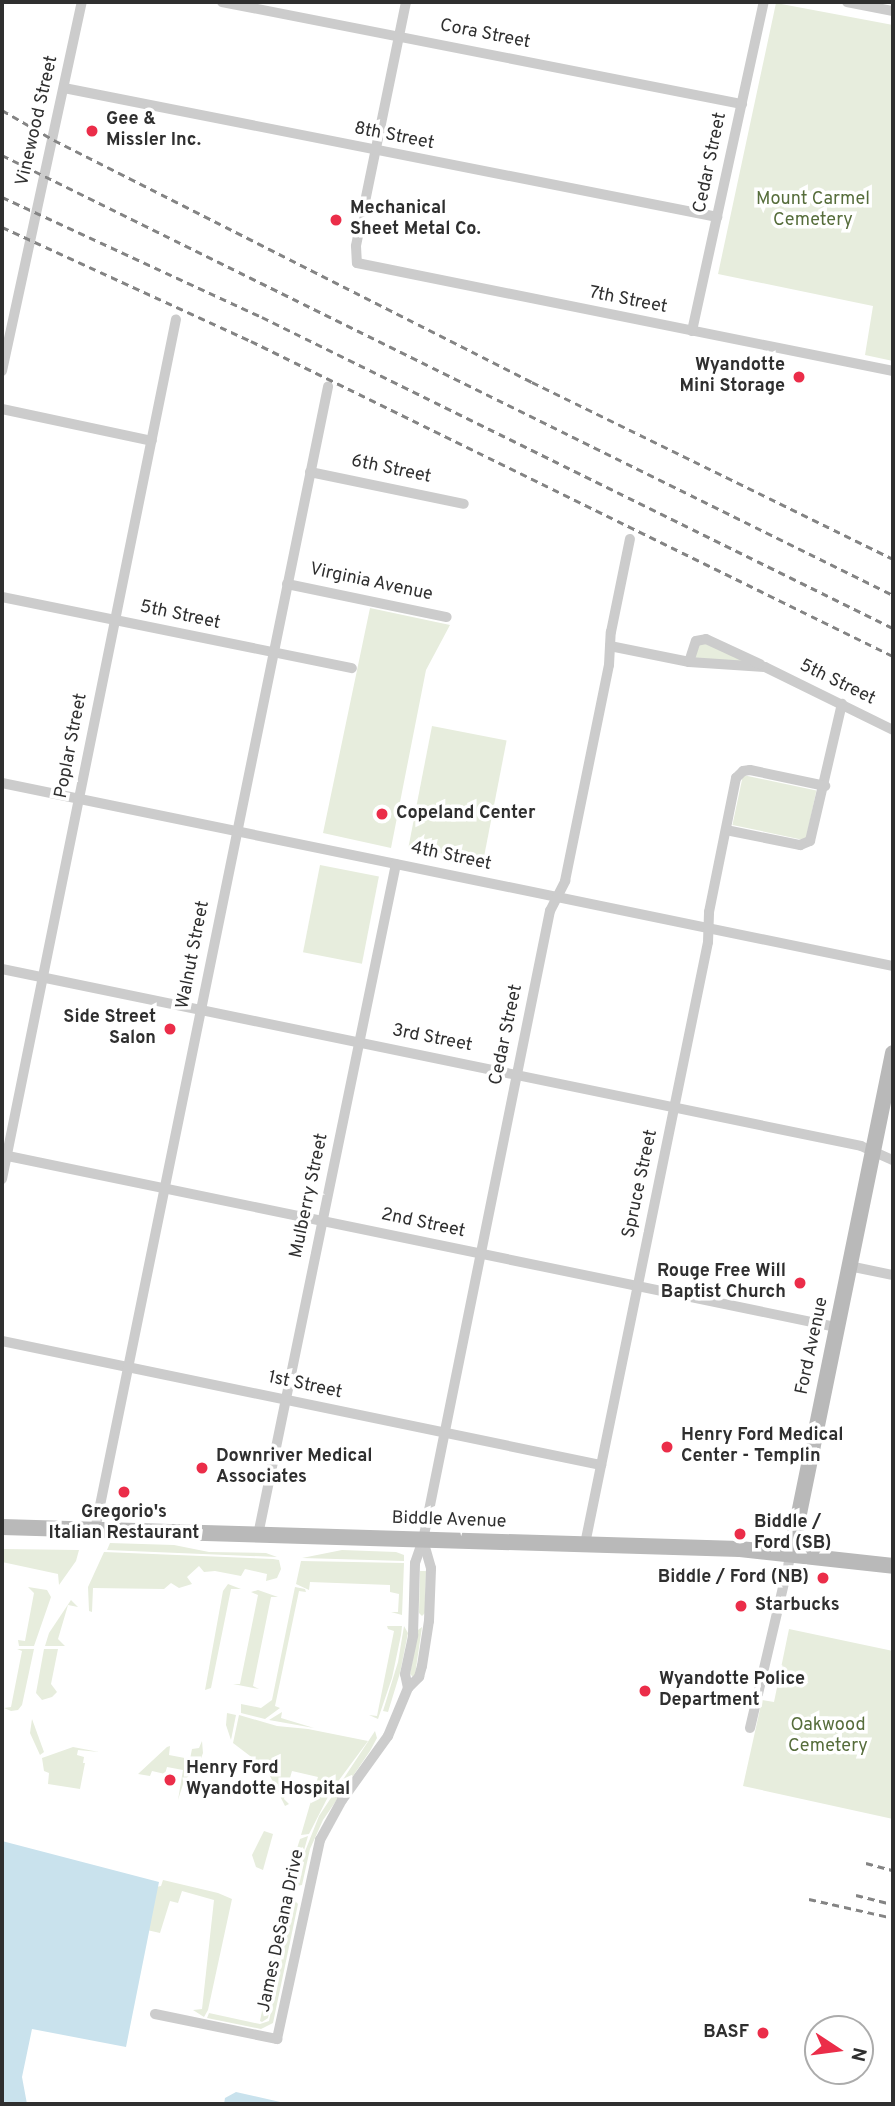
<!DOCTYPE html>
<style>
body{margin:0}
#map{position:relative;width:895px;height:2106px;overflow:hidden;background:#fff;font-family:Overpass,sans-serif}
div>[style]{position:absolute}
.green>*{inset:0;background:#e7eddd;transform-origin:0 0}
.water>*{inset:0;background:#c9e2ed}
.street>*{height:10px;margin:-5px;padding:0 5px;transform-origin:5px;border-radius:5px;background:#ccc}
.secondary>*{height:16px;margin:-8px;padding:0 8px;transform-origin:8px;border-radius:8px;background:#b9b9b9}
.rail>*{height:2.5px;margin-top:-1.25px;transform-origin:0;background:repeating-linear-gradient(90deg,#848484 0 7px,transparent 0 12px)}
.dots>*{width:19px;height:19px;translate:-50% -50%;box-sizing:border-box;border:4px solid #fff;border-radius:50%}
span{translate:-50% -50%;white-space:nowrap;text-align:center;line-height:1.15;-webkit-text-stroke:7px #fff;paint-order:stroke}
.street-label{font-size:18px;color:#2f2f2f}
.poi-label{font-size:18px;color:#2f2f2f;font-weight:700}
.left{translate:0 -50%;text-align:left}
.right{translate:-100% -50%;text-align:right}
.park-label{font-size:18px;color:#566d3b}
.frame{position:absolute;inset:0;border:4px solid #2f2f2f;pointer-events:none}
.north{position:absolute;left:804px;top:2015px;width:70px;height:70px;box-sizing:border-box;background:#fff;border:2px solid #acacac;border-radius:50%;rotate:103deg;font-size:19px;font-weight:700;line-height:28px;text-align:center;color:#2f2f2f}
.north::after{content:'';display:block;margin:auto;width:24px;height:32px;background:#eb2d49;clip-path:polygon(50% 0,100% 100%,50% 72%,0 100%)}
</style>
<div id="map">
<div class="green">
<i style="clip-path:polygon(776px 3px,893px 25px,893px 361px,865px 355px,873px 306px,718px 274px)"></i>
<i style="clip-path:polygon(370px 608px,450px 625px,426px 670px,391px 848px,323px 833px)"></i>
<i style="clip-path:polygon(706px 639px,765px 667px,689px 662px,692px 649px)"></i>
<i style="left:432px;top:726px;width:76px;height:126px;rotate:11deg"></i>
<i style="left:743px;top:775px;width:75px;height:51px;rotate:12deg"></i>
<i style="left:320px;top:865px;width:60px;height:89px;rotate:11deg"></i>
<i style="clip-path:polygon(110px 1543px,174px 1545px,209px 1552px,266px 1553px,277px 1557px,107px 1550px)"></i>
<i style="clip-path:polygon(2px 1549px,79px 1550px,76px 1561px,59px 1585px,58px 1574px,2px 1562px)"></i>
<i style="clip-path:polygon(342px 1550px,396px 1552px,404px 1555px,404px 1561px,302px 1558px)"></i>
<i style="clip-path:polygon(104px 1552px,273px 1559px,279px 1560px,281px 1569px,277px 1578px,266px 1581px,267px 1574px,245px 1569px,241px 1576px,215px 1571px,204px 1572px,199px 1566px,187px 1577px,192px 1584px,179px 1588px,171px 1583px,164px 1589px,93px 1588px,92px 1612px,89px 1611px,88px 1587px)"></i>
<i style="clip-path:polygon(301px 1561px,404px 1563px,402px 1615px,391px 1612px,398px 1612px,399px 1594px,390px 1592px,390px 1585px,310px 1582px,309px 1590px,296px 1584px)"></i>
<i style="clip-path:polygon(420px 1571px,426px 1571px,425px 1613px,422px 1616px,419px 1613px)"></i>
<i style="clip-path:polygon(228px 1584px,241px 1589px,231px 1589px,211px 1688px,205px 1690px,223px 1591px)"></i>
<i style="clip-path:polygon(28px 1587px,47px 1590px,51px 1597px,34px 1646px,19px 1646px,18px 1640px,25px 1641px,34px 1593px)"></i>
<i style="clip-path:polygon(295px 1587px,305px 1589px,306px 1592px,299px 1591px,275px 1706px,280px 1708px,265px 1719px,241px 1713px,241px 1704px,261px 1708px,272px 1700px)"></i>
<i style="clip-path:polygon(258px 1590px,278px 1597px,271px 1597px,253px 1686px,259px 1689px,233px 1684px,240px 1684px,258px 1595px,251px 1592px)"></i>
<i style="clip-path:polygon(71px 1600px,78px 1607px,68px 1605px,58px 1639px,65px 1646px,45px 1646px,49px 1633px)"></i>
<i style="clip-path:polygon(387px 1626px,402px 1626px,401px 1635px,392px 1678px,378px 1719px,369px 1715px,377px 1716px,394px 1631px,388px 1629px)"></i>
<i style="clip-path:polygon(404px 1626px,408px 1633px,400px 1673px,388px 1712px,383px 1711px,398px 1662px)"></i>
<i style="clip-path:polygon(422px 1627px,415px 1675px,413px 1677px,410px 1674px,418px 1630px)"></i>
<i style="clip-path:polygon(789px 1629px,893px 1651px,893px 1819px,743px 1786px,762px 1700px,774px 1702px)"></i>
<i style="clip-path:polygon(17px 1649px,34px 1649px,22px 1705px,18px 1710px,11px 1711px,4px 1708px,11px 1707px,22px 1651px)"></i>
<i style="clip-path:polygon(44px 1649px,58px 1649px,51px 1684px,57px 1692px,52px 1697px,42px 1700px,36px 1693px)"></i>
<i style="clip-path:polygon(282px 1712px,281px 1718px,314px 1728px,269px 1720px)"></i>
<i style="clip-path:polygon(227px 1713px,236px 1715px,231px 1740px,226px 1725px)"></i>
<i style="clip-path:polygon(239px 1715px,277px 1726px,308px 1729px,368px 1741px,331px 1791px,309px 1834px,301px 1835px,318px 1777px,292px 1771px,284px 1799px,289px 1804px,285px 1806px,266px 1768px,233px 1743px)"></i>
<i style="clip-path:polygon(32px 1719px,44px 1752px,40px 1755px,30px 1733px)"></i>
<i style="clip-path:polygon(375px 1731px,377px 1738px,370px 1751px,323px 1820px,310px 1849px,302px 1885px,297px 1886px,304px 1854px,319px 1816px)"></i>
<i style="clip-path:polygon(202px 1741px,203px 1753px,198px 1766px,184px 1781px,178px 1800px,183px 1770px,167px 1767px,165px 1774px,152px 1771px,150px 1776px,138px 1774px,167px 1747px,170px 1746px,169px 1755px,190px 1759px,192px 1749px,199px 1748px)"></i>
<i style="clip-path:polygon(73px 1747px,99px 1752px,78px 1750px,77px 1755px,84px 1757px,83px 1763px,85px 1763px,80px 1789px,48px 1784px,49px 1773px,44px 1771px,42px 1758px)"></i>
<i style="clip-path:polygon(264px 1831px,273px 1834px,263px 1870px,256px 1867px,252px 1855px)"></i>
<i style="clip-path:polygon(308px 1836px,294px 1886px,290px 1885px,288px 1884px,290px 1870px,300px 1839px)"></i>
<i style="clip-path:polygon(163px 1880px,218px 1893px,232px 1899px,208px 2010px,204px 2017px,193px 2010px,202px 2009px,214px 1900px,182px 1891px,178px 1903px,170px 1901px,160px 1933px,147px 1930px,156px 1887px,161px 1886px)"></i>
<i style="clip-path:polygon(285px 1897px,292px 1898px,268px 2018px,262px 2022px,260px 2021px)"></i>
<i style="clip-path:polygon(294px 1900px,298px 1904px,273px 2023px,261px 2029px,207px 2018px,209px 2013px,260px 2024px,269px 2021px)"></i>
</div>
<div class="water">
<i style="clip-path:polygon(2px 1841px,159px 1882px,126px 2047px,32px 2029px,22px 2077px,27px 2104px,2px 2104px)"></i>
<i style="clip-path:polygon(236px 2092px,289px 2104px,224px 2104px,225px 2098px)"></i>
</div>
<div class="street">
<i style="left:222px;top:2px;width:530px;rotate:11.1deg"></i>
<i style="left:406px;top:2px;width:249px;rotate:101.6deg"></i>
<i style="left:356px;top:246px;width:17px;rotate:87deg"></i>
<i style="left:357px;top:263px;width:547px;rotate:11.39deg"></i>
<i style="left:847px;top:2px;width:47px;rotate:11.1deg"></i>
<i style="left:64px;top:88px;width:666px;rotate:11.17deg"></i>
<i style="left:692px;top:331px;width:337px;rotate:-77.7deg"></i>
<i style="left:2px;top:371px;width:378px;rotate:-77.8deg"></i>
<i style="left:2px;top:409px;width:153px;rotate:12deg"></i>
<i style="left:310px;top:472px;width:157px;rotate:11.7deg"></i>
<i style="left:287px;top:584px;width:163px;rotate:11.7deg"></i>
<i style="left:2px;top:597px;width:357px;rotate:11.5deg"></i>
<i style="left:610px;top:646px;width:81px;rotate:11.4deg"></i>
<i style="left:689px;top:662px;width:76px;rotate:3.8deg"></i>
<i style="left:765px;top:667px;width:143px;rotate:26.2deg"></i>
<i style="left:689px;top:662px;width:22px;rotate:-72deg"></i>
<i style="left:696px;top:641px;width:10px;rotate:-11deg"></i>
<i style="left:706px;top:639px;width:60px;rotate:24.8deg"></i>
<i style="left:2px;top:783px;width:910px;rotate:11.61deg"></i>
<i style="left:726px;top:830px;width:76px;rotate:11.5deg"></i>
<i style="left:800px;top:845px;width:11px;rotate:-22deg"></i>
<i style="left:810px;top:841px;width:141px;rotate:-76.9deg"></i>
<i style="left:2px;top:969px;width:877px;rotate:11.64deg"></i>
<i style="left:861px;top:1146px;width:35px;rotate:24deg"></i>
<i style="left:3px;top:1155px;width:851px;rotate:11.67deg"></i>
<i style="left:2px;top:1179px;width:877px;rotate:-78.56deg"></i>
<i style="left:849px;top:1266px;width:45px;rotate:11.6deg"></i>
<i style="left:2px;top:1341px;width:612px;rotate:11.7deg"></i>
<i style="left:95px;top:1530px;width:1167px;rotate:-78.48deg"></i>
<i style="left:258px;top:1535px;width:685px;rotate:-78.38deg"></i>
<i style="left:585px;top:1544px;width:614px;rotate:-78.45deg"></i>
<i style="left:708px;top:942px;width:30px;rotate:-88deg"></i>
<i style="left:709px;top:912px;width:137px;rotate:-78.6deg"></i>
<i style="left:736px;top:778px;width:10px;rotate:-45deg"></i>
<i style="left:743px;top:771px;width:7px;rotate:-8deg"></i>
<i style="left:750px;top:770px;width:77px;rotate:12deg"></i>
<i style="left:408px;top:1688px;width:14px;rotate:-102deg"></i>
<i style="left:405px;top:1674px;width:40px;rotate:-78deg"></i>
<i style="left:413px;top:1635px;width:72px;rotate:-88.4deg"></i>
<i style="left:415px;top:1563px;width:24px;rotate:-71deg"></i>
<i style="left:423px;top:1540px;width:642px;rotate:-78.59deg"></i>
<i style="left:550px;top:911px;width:34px;rotate:-63deg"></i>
<i style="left:565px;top:881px;width:220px;rotate:-78.5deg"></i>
<i style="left:609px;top:665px;width:33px;rotate:-87deg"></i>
<i style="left:611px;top:632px;width:95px;rotate:-78.5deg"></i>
<i style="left:750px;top:1728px;width:180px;rotate:-76.8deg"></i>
<i style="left:155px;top:2014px;width:125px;rotate:11.6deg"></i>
<i style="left:277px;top:2039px;width:204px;rotate:-77.8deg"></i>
<i style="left:320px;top:1840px;width:46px;rotate:-61.2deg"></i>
<i style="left:342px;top:1800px;width:79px;rotate:-54.3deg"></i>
<i style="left:388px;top:1736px;width:52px;rotate:-67.4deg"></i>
<i style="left:408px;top:1688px;width:16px;rotate:-45deg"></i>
<i style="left:419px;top:1677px;width:11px;rotate:-75deg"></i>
<i style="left:422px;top:1666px;width:46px;rotate:-81.2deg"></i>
<i style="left:429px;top:1621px;width:53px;rotate:-87.8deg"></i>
<i style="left:431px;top:1568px;width:29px;rotate:-106deg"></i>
</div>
<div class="secondary">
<i style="left:2px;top:1527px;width:738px;rotate:1.71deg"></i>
<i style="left:740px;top:1549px;width:154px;rotate:6.3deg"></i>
<i style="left:791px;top:1553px;width:510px;rotate:-78.47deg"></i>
</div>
<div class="rail">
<i style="left:2px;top:110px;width:60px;rotate:30deg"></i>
<i style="left:54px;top:140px;width:536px;rotate:26.85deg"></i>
<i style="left:532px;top:382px;width:402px;rotate:26.1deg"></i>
<i style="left:2px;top:155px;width:994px;rotate:26.28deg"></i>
<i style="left:2px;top:197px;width:286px;rotate:24.8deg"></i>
<i style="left:262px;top:317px;width:703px;rotate:26.24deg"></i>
<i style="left:2px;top:227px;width:274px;rotate:24.6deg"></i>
<i style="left:251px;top:341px;width:715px;rotate:26.14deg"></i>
<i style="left:866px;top:1863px;width:28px;rotate:15deg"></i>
<i style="left:856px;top:1895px;width:38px;rotate:14deg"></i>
<i style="left:809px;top:1899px;width:86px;rotate:12.7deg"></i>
</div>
<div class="dots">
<i style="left:92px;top:131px;background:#eb2d49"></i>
<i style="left:336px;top:220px;background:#eb2d49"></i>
<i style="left:799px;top:377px;background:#eb2d49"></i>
<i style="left:382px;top:814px;background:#eb2d49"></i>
<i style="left:170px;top:1029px;background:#eb2d49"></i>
<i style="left:800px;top:1283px;background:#eb2d49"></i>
<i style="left:667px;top:1447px;background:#eb2d49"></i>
<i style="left:202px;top:1468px;background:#eb2d49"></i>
<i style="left:124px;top:1492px;background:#eb2d49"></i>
<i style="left:740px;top:1534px;background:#eb2d49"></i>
<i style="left:823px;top:1578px;background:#eb2d49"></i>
<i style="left:741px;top:1606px;background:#eb2d49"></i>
<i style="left:645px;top:1691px;background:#eb2d49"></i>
<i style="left:170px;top:1780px;background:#eb2d49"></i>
<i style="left:763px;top:2033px;background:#eb2d49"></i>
</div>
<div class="street-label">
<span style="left:485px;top:35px;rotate:11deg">Cora Street</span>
<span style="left:38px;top:121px;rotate:-77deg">Vinewood Street</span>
<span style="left:394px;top:137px;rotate:11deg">8th Street</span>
<span style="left:711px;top:163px;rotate:-78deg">Cedar Street</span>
<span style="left:628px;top:301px;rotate:11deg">7th Street</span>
<span style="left:391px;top:470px;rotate:12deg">6th Street</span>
<span style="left:371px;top:583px;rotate:12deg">Virginia Avenue</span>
<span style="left:180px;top:616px;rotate:12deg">5th Street</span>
<span style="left:837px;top:683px;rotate:26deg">5th Street</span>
<span style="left:72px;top:746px;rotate:-79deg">Poplar Street</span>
<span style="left:451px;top:857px;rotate:12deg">4th Street</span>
<span style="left:194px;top:955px;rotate:-79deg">Walnut Street</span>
<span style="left:507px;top:1035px;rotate:-78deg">Cedar Street</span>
<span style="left:432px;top:1039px;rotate:11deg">3rd Street</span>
<span style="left:641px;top:1184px;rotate:-78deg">Spruce Street</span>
<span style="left:310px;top:1196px;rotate:-78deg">Mulberry Street</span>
<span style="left:423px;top:1224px;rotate:12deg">2nd Street</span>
<span style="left:813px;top:1346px;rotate:-78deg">Ford Avenue</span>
<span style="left:305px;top:1386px;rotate:12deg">1st Street</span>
<span style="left:449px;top:1521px;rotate:2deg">Biddle Avenue</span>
<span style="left:282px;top:1931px;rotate:-78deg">James DeSana Drive</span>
</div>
<div class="poi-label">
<span class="left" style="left:106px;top:131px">Gee &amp;<br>Missler Inc.</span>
<span class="left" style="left:350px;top:220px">Mechanical<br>Sheet Metal Co.</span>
<span class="right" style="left:785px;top:377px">Wyandotte<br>Mini Storage</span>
<span class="left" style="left:396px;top:814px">Copeland Center</span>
<span class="right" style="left:156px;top:1029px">Side Street<br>Salon</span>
<span class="right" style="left:786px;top:1283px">Rouge Free Will<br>Baptist Church</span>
<span class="left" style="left:681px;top:1447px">Henry Ford Medical<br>Center - Templin</span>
<span class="left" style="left:216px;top:1468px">Downriver Medical<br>Associates</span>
<span style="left:124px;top:1524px">Gregorio's<br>Italian Restaurant</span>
<span class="left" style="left:754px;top:1534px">Biddle /<br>Ford (SB)</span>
<span class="right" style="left:809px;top:1578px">Biddle / Ford (NB)</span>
<span class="left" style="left:755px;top:1606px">Starbucks</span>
<span class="left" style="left:659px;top:1691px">Wyandotte Police<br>Department</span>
<span class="left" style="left:186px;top:1780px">Henry Ford<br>Wyandotte Hospital</span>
<span class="right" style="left:749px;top:2033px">BASF</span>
</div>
<div class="park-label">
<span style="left:813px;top:211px">Mount Carmel<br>Cemetery</span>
<span style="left:828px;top:1737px">Oakwood<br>Cemetery</span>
</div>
<div class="frame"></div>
<div class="north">N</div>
</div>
